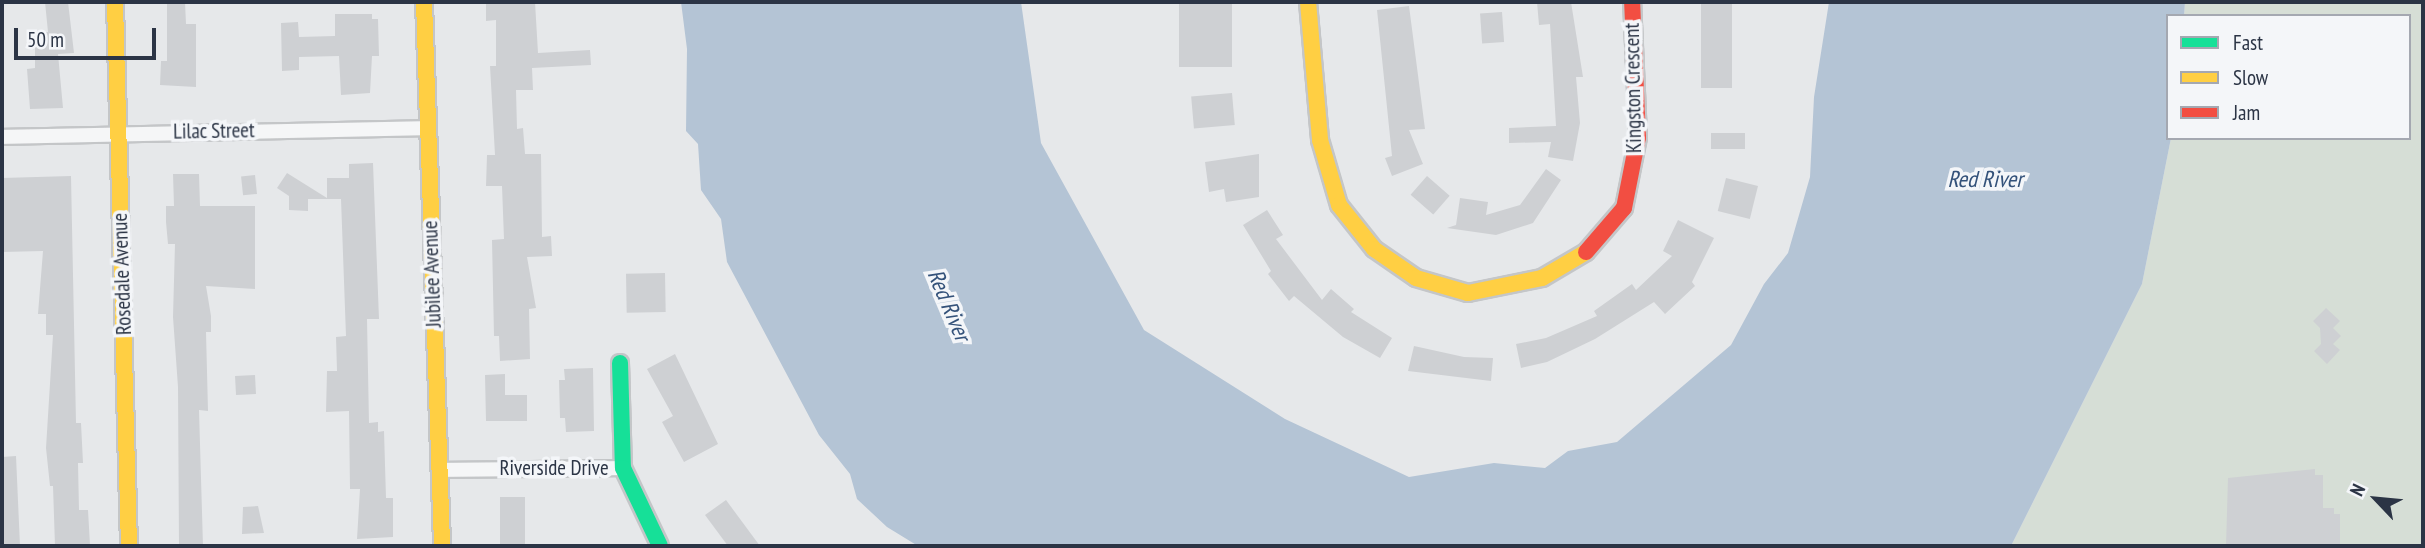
<!DOCTYPE html>
<style>
body{margin:0}
#map{position:relative;width:2425px;height:548px;overflow:hidden;background:#e6e8ea;font-family:"PT Sans Narrow",sans-serif}
div>[style]{position:absolute}
.green>*{inset:0;background:#d6ded6}
.water>*{inset:0;background:#b4c4d5}
.building>*{inset:0;background:#ced0d3;transform-origin:0 0}
.roads{filter:drop-shadow(2px 0 #c4c6c8) drop-shadow(-2px 0 #c4c6c8) drop-shadow(0 2px #c4c6c8) drop-shadow(0 -2px #c4c6c8)}
.street>*{height:14px;margin:-7px;padding:0 7px;transform-origin:7px;border-radius:7px;background:#f5f6f7}
.fast>*{height:16px;margin:-8px;padding:0 8px;transform-origin:8px;border-radius:8px;background:#16e098}
.slow>*{height:16px;margin:-8px;padding:0 8px;transform-origin:8px;border-radius:8px;background:#ffcf43}
.jam>*{height:16px;margin:-8px;padding:0 8px;transform-origin:8px;border-radius:8px;background:#f24e42}
span{translate:-50% -50%;white-space:nowrap;text-align:center;line-height:1.15;-webkit-text-stroke:7px #f4f6f9;paint-order:stroke}
.street-label{font-size:21px;color:#2b3445}
.water-label{font-size:23px;color:#34527a;font-style:italic}
.frame{position:absolute;inset:0;border:4px solid #2b3445;pointer-events:none}
.legend{position:absolute;left:2166px;top:14px;width:245px;height:126px;box-sizing:border-box;background:#f4f6f9;border:2px solid #a4a8b1;margin:0;padding:9px 12px;list-style:none;font-size:21px;color:#2b3445}
.legend li{display:flex;align-items:center;gap:14px;height:35px}
.legend b{width:35px;border:2px solid #a4a8b1}
.north{position:absolute;left:2341px;top:464px;width:70px;height:70px;-webkit-text-stroke:5px #f4f6f9;paint-order:stroke;rotate:296deg;font-size:19px;font-weight:700;line-height:28px;text-align:center;color:#2b3445}
.north::after{content:'';display:block;margin:auto;width:24px;height:32px;background:#2b3445;clip-path:polygon(50% 0,100% 100%,50% 72%,0 100%)}
.scale{position:absolute;left:14px;top:28px;width:142px;height:32px;box-sizing:border-box;border:4px solid #2b3445;border-top:0;padding-left:9px;font-size:21px;line-height:24px;white-space:nowrap;color:#2b3445;-webkit-text-stroke:5px #f4f6f9;paint-order:stroke}
</style>
<div id="map">
<div class="green">
<i style="clip-path:polygon(2185px 2px,2423px 2px,2423px 546px,2011px 546px,2142px 284px,2171px 138px,2409px 138px,2409px 16px,2184px 16px)"></i>
</div>
<div class="water">
<i style="clip-path:polygon(681px 2px,1021px 2px,1041px 143px,1144px 330px,1285px 419px,1409px 477px,1494px 463px,1545px 468px,1568px 451px,1617px 442px,1731px 345px,1764px 284px,1788px 253px,1810px 177px,1814px 97px,1829px 2px,2185px 2px,2184px 16px,2168px 16px,2171px 138px,2142px 284px,2011px 546px,918px 546px,887px 527px,857px 499px,850px 474px,819px 435px,727px 262px,721px 219px,701px 190px,698px 144px,686px 131px,687px 49px)"></i>
</div>
<div class="building">
<i style="clip-path:polygon(45px 2px,68px 2px,74px 53px,58px 54px,63px 108px,30px 109px,27px 69px,35px 68px,35px 32px,48px 32px)"></i>
<i style="clip-path:polygon(167px 2px,185px 2px,186px 24px,196px 24px,196px 87px,160px 85px,161px 61px,167px 61px)"></i>
<i style="clip-path:polygon(486px 2px,535px 2px,538px 53px,590px 50px,591px 65px,532px 68px,533px 90px,516px 90px,517px 129px,523px 128px,525px 154px,541px 154px,542px 237px,551px 236px,552px 256px,527px 257px,536px 308px,529px 309px,530px 359px,500px 361px,499px 336px,494px 336px,492px 240px,504px 239px,502px 186px,486px 186px,487px 155px,495px 155px,490px 66px,496px 66px,496px 20px,486px 21px)"></i>
<i style="left:1179px;top:2px;width:53px;height:65px"></i>
<i style="clip-path:polygon(1537px 2px,1571px 2px,1583px 77px,1576px 77px,1580px 123px,1573px 161px,1548px 157px,1551px 142px,1509px 143px,1509px 128px,1556px 126px,1550px 24px,1539px 25px)"></i>
<i style="left:1701px;top:2px;width:31px;height:86px"></i>
<i style="clip-path:polygon(1409px 6px,1425px 129px,1409px 130px,1423px 164px,1392px 176px,1385px 158px,1392px 156px,1377px 10px)"></i>
<i style="left:1502px;top:12px;width:30px;height:22px;rotate:86deg"></i>
<i style="clip-path:polygon(335px 14px,372px 14px,372px 19px,378px 19px,379px 56px,372px 56px,370px 93px,341px 95px,339px 56px,299px 57px,299px 70px,282px 71px,281px 23px,298px 22px,299px 37px,335px 36px)"></i>
<i style="left:1232px;top:93px;width:32px;height:41px;rotate:85deg"></i>
<i style="left:1711px;top:133px;width:34px;height:16px"></i>
<i style="clip-path:polygon(1259px 154px,1259px 197px,1226px 202px,1224px 189px,1209px 192px,1205px 162px)"></i>
<i style="clip-path:polygon(373px 163px,379px 319px,367px 319px,369px 423px,378px 422px,378px 432px,384px 431px,386px 498px,393px 498px,393px 537px,357px 539px,360px 489px,350px 489px,349px 411px,326px 412px,327px 371px,337px 371px,336px 337px,346px 336px,341px 199px,308px 199px,308px 211px,289px 210px,289px 196px,277px 188px,287px 173px,327px 198px,327px 178px,349px 178px,349px 164px)"></i>
<i style="clip-path:polygon(1546px 169px,1561px 180px,1533px 223px,1496px 235px,1447px 228px,1456px 225px,1460px 198px,1488px 202px,1486px 215px,1520px 205px)"></i>
<i style="clip-path:polygon(173px 174px,199px 174px,200px 206px,255px 206px,255px 289px,206px 286px,211px 316px,211px 332px,206px 332px,208px 411px,199px 410px,203px 546px,179px 546px,178px 387px,173px 317px,175px 244px,168px 244px,166px 222px,166px 206px,174px 206px)"></i>
<i style="left:255px;top:175px;width:19px;height:14px;rotate:84deg"></i>
<i style="clip-path:polygon(71px 176px,76px 423px,81px 423px,83px 463px,78px 463px,79px 510px,88px 510px,90px 545px,55px 546px,53px 486px,50px 486px,46px 448px,53px 335px,46px 335px,46px 314px,38px 314px,43px 251px,2px 252px,2px 178px)"></i>
<i style="left:1427px;top:176px;width:30px;height:25px;rotate:41deg"></i>
<i style="left:1726px;top:178px;width:33px;height:34px;rotate:14deg"></i>
<i style="clip-path:polygon(1267px 210px,1283px 235px,1276px 239px,1322px 300px,1331px 289px,1354px 309px,1351px 312px,1392px 338px,1380px 358px,1343px 337px,1294px 296px,1289px 301px,1268px 274px,1271px 271px,1243px 225px)"></i>
<i style="clip-path:polygon(1678px 220px,1714px 238px,1692px 282px,1695px 286px,1665px 314px,1654px 302px,1595px 339px,1547px 362px,1521px 368px,1516px 344px,1546px 338px,1597px 316px,1594px 311px,1632px 284px,1636px 290px,1672px 256px,1663px 251px)"></i>
<i style="left:665px;top:273px;width:39px;height:39px;rotate:89deg"></i>
<i style="clip-path:polygon(2326px 308px,2340px 321px,2333px 328px,2341px 336px,2333px 344px,2340px 350px,2327px 364px,2314px 351px,2321px 344px,2320px 328px,2313px 321px)"></i>
<i style="clip-path:polygon(1414px 346px,1464px 357px,1493px 358px,1491px 381px,1408px 371px)"></i>
<i style="clip-path:polygon(675px 354px,718px 444px,684px 462px,662px 422px,673px 416px,647px 369px)"></i>
<i style="clip-path:polygon(593px 368px,594px 431px,566px 432px,565px 418px,560px 418px,559px 380px,565px 380px,564px 369px)"></i>
<i style="clip-path:polygon(505px 374px,505px 395px,527px 395px,527px 421px,486px 421px,485px 375px)"></i>
<i style="left:255px;top:375px;width:19px;height:20px;rotate:87deg"></i>
<i style="clip-path:polygon(16px 456px,20px 546px,2px 546px,2px 457px)"></i>
<i style="clip-path:polygon(2315px 469px,2315px 475px,2323px 475px,2323px 508px,2334px 508px,2334px 514px,2340px 514px,2340px 546px,2226px 546px,2228px 478px)"></i>
<i style="left:500px;top:497px;width:25px;height:49px"></i>
<i style="clip-path:polygon(726px 500px,760px 546px,728px 546px,705px 515px)"></i>
<i style="clip-path:polygon(258px 506px,264px 533px,242px 534px,243px 507px)"></i>
</div>
<div class="roads">
<div class="street">
<i style="left:2px;top:137px;width:424px;rotate:-1.2deg"></i>
<i style="left:440px;top:470px;width:183px;rotate:-0.6deg"></i>
</div>
<div class="fast">
<i style="left:620px;top:363px;width:105px;rotate:88.4deg"></i>
<i style="left:623px;top:468px;width:86px;rotate:64.6deg"></i>
</div>
<div class="slow">
<i style="left:115px;top:2px;width:544px;rotate:88.53deg"></i>
<i style="left:424px;top:2px;width:544px;rotate:88.1deg"></i>
<i style="left:1308px;top:2px;width:139px;rotate:85deg"></i>
<i style="left:1320px;top:140px;width:68px;rotate:73.7deg"></i>
<i style="left:1339px;top:205px;width:56px;rotate:51.5deg"></i>
<i style="left:1374px;top:249px;width:51px;rotate:34.6deg"></i>
<i style="left:1416px;top:278px;width:54px;rotate:16.1deg"></i>
<i style="left:1468px;top:293px;width:76px;rotate:-11.5deg"></i>
<i style="left:1542px;top:278px;width:51px;rotate:-30.6deg"></i>
</div>
<div class="jam">
<i style="left:1586px;top:252px;width:58px;rotate:-49.2deg"></i>
<i style="left:1624px;top:208px;width:72px;rotate:-78.8deg"></i>
<i style="left:1638px;top:137px;width:135px;rotate:-92.5deg"></i>
</div>
</div>
<div class="street-label">
<span style="left:1633px;top:88px;rotate:-91deg">Kingston Crescent</span>
<span style="left:214px;top:131px;rotate:-1deg">Lilac Street</span>
<span style="left:122px;top:274px;rotate:-92deg">Rosedale Avenue</span>
<span style="left:432px;top:274px;rotate:-92deg">Jubilee Avenue</span>
<span style="left:554px;top:468px">Riverside Drive</span>
</div>
<div class="water-label">
<span style="left:1985px;top:179px">Red River</span>
<span style="left:949px;top:305px;rotate:67deg">Red River</span>
</div>
<div class="frame"></div>
<ul class="legend">
<li><b style="height:9px;background:#16e098"></b>Fast</li>
<li><b style="height:9px;background:#ffcf43"></b>Slow</li>
<li><b style="height:9px;background:#f24e42"></b>Jam</li>
</ul>
<div class="north">N</div>
<div class="scale">50 m</div>
</div>
